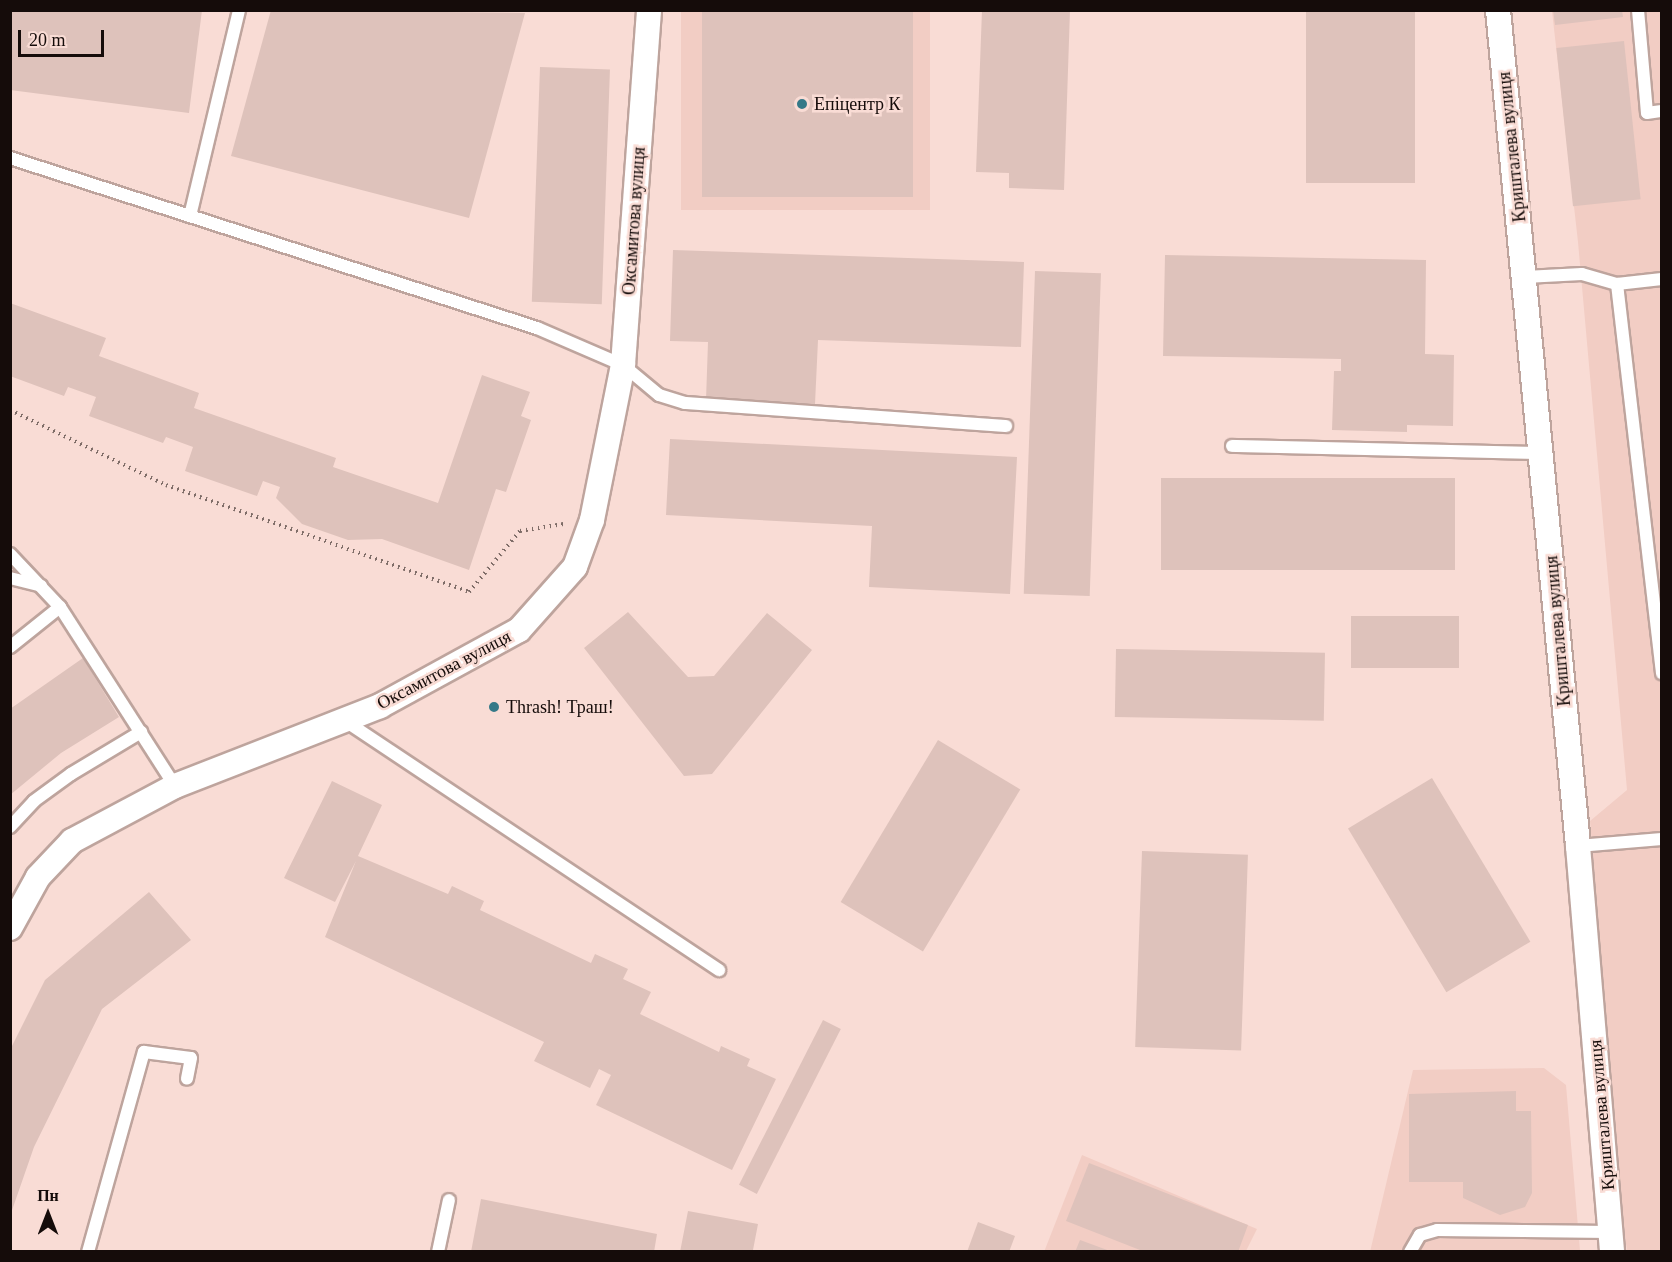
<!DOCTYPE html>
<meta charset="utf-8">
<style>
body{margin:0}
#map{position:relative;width:1672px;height:1262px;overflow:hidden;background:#f9dcd5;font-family:Georgia,serif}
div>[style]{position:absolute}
.built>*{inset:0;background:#f2cdc4;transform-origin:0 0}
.building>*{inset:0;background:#dec2bb;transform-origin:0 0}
.path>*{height:4px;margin-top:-2px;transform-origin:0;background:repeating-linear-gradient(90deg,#7e6c67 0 1.5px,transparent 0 6px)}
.roads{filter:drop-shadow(2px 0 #bea49d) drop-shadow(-2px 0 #bea49d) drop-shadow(0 2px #bea49d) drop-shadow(0 -2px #bea49d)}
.service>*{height:12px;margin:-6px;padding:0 6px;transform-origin:6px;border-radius:6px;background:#fff}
.minor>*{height:24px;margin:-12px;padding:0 12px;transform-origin:12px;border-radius:12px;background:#fff}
.dots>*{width:16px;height:16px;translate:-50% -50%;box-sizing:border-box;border:3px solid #f9dcd5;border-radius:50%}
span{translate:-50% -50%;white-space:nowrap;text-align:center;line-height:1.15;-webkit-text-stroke:5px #f9dcd5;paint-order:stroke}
.poi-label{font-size:18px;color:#150c0a}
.left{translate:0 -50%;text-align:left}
.street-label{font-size:18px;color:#150c0a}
.frame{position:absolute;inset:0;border:12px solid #150c0a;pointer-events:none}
.north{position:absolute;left:18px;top:1184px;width:60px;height:60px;-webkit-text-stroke:4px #f9dcd5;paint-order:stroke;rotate:0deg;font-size:16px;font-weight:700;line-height:24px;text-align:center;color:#150c0a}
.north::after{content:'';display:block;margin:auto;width:21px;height:27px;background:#150c0a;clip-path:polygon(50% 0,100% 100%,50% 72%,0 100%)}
.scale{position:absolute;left:18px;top:30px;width:86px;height:27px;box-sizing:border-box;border:3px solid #150c0a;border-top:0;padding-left:8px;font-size:18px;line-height:21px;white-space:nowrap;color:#150c0a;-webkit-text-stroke:4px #f9dcd5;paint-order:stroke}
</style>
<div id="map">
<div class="built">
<i style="left:681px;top:11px;width:249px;height:199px"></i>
<i style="clip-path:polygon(1552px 11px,1661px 11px,1661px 1251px,1627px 1251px,1625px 1236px,1590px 821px,1627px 790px,1578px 242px)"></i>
<i style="clip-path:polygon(1544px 1068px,1566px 1085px,1580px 1251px,1370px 1252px,1413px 1070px)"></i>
<i style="clip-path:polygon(1082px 1155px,1257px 1229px,1246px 1251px,1044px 1252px)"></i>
</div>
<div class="building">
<i style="clip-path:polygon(10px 10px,202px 10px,189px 113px,10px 90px)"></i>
<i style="clip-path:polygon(271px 10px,525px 13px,469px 218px,231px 156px)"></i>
<i style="left:702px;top:10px;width:211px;height:187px"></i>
<i style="clip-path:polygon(982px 10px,1070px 10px,1064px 190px,1009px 188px,1009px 173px,976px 172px)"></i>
<i style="left:1306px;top:10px;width:109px;height:173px"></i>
<i style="clip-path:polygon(1553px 10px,1622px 10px,1623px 17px,1555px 25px)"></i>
<i style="left:1624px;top:41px;width:159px;height:68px;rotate:84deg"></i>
<i style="left:540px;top:67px;width:70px;height:235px;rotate:2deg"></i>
<i style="clip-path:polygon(673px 250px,1024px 262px,1021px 347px,818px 340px,815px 404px,706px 400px,708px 342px,670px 341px)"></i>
<i style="clip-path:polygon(1165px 255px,1426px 260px,1425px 354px,1454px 355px,1453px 426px,1407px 425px,1407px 432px,1332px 430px,1334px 371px,1341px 371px,1341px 359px,1163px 356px)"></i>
<i style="left:1035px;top:271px;width:66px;height:323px;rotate:2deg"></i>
<i style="clip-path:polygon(10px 303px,106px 338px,99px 356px,199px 393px,194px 408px,336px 458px,333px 467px,438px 503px,482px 375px,530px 392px,521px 416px,531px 420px,506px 492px,496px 489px,469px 570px,382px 539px,348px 540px,302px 524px,276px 498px,280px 487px,263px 481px,257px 496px,185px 471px,193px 447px,166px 437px,163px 443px,89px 416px,96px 397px,68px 387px,64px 396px,10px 376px)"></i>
<i style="clip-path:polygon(670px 439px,1017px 457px,1010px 594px,869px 587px,872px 526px,666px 515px)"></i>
<i style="left:1161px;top:478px;width:294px;height:92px"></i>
<i style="clip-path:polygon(628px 612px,688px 677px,714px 676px,767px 613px,812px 650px,712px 774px,684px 776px,584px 648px)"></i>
<i style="left:1351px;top:616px;width:108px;height:52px"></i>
<i style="left:1116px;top:649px;width:209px;height:68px;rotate:1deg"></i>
<i style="clip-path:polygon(83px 658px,119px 717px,61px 753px,10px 795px,10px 709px)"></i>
<i style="left:938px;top:740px;width:96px;height:189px;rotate:31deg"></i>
<i style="left:1432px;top:778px;width:191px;height:98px;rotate:59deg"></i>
<i style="clip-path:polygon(332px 781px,382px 805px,358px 856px,448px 894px,452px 886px,484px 901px,480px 910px,591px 963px,595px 954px,628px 969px,623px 979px,651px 992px,640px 1014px,719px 1052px,721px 1046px,750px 1059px,747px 1066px,776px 1079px,732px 1170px,596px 1105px,611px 1075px,599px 1069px,590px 1088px,534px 1061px,544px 1042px,325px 937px,356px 861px,335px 902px,284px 878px)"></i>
<i style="left:1142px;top:851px;width:106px;height:196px;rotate:2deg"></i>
<i style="clip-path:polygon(149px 892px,191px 940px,102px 1009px,34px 1147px,10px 1216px,10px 1050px,45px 980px)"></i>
<i style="left:823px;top:1020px;width:20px;height:185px;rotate:27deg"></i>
<i style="clip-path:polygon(1516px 1091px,1516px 1111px,1531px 1111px,1532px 1193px,1525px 1207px,1500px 1215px,1463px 1198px,1463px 1182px,1409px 1182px,1409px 1094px)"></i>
<i style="clip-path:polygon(1089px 1163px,1248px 1225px,1238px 1252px,1145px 1252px,1066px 1221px)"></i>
<i style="clip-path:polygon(481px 1199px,657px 1234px,654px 1252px,471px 1252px)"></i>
<i style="clip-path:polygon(688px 1211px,758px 1224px,753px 1250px,758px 1252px,680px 1252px)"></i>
<i style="clip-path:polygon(978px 1222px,1015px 1236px,1009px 1252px,967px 1252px)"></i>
<i style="clip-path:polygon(1080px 1240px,1110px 1251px,1110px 1252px,1075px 1252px)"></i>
</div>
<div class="path">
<i style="left:10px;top:410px;width:173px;rotate:25.7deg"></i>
<i style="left:166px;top:485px;width:321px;rotate:19.4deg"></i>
<i style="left:469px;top:592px;width:80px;rotate:-50.1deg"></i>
<i style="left:520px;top:531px;width:44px;rotate:-9.2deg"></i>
</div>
<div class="roads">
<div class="service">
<i style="left:1638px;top:10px;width:103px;rotate:85deg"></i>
<i style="left:1647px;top:113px;width:15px;rotate:-8deg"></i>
<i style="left:10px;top:158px;width:554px;rotate:17.88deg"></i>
<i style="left:537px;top:328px;width:94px;rotate:23.3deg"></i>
<i style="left:623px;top:365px;width:47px;rotate:39.8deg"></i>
<i style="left:659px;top:395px;width:27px;rotate:17deg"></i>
<i style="left:685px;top:403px;width:322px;rotate:4.1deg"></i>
<i style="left:190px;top:216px;width:212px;rotate:-76.6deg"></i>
<i style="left:1525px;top:277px;width:57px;rotate:-3deg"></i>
<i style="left:1582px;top:274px;width:36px;rotate:16deg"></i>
<i style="left:1617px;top:284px;width:45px;rotate:-6.3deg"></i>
<i style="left:1617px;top:284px;width:392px;rotate:83.4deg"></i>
<i style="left:1232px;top:446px;width:309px;rotate:1.3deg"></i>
<i style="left:10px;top:554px;width:73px;rotate:46.7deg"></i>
<i style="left:10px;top:578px;width:32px;rotate:14deg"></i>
<i style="left:10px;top:647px;width:64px;rotate:-38.7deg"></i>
<i style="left:60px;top:607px;width:213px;rotate:57.3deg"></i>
<i style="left:344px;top:720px;width:451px;rotate:33.7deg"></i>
<i style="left:10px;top:827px;width:35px;rotate:-47deg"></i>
<i style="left:34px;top:801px;width:46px;rotate:-36.1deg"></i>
<i style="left:71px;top:774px;width:82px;rotate:-31deg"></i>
<i style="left:1578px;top:846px;width:84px;rotate:-4.8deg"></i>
<i style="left:88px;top:1252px;width:208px;rotate:-74.4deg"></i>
<i style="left:144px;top:1052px;width:47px;rotate:7.3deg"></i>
<i style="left:191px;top:1058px;width:21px;rotate:101deg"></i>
<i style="left:438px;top:1252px;width:53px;rotate:-78.1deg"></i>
<i style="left:1410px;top:1252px;width:20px;rotate:-60deg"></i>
<i style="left:1420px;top:1235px;width:18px;rotate:-16deg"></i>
<i style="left:1437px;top:1230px;width:173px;rotate:0.7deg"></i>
</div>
<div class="minor">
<i style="left:1498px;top:10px;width:840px;rotate:84.53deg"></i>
<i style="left:1578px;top:846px;width:407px;rotate:85.2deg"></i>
<i style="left:10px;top:928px;width:58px;rotate:-61.2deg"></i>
<i style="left:38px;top:877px;width:50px;rotate:-46.6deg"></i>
<i style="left:72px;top:841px;width:117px;rotate:-28.1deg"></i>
<i style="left:175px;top:786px;width:220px;rotate:-21.3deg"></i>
<i style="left:380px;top:706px;width:158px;rotate:-28.7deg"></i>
<i style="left:519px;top:630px;width:84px;rotate:-48.4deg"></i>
<i style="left:575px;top:567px;width:50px;rotate:-70.1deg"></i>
<i style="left:592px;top:520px;width:158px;rotate:-78.7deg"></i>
<i style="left:623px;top:365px;width:356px;rotate:-85.8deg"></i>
</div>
</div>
<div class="dots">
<i style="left:802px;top:104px;background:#357988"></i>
<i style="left:494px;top:707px;background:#357988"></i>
</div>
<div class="poi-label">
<span class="left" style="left:814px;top:104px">Епіцентр К</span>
<span class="left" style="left:506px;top:707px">Thrash! Траш!</span>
</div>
<div class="street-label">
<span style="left:1512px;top:147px;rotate:-96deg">Кришталева вулиця</span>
<span style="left:634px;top:221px;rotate:-86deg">Оксамитова вулиця</span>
<span style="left:1558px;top:631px;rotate:-95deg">Кришталева вулиця</span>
<span style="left:444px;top:670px;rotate:-28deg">Оксамитова вулиця</span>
<span style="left:1602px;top:1115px;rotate:-95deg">Кришталева вулиця</span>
</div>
<div class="frame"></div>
<div class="north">Пн</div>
<div class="scale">20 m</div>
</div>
